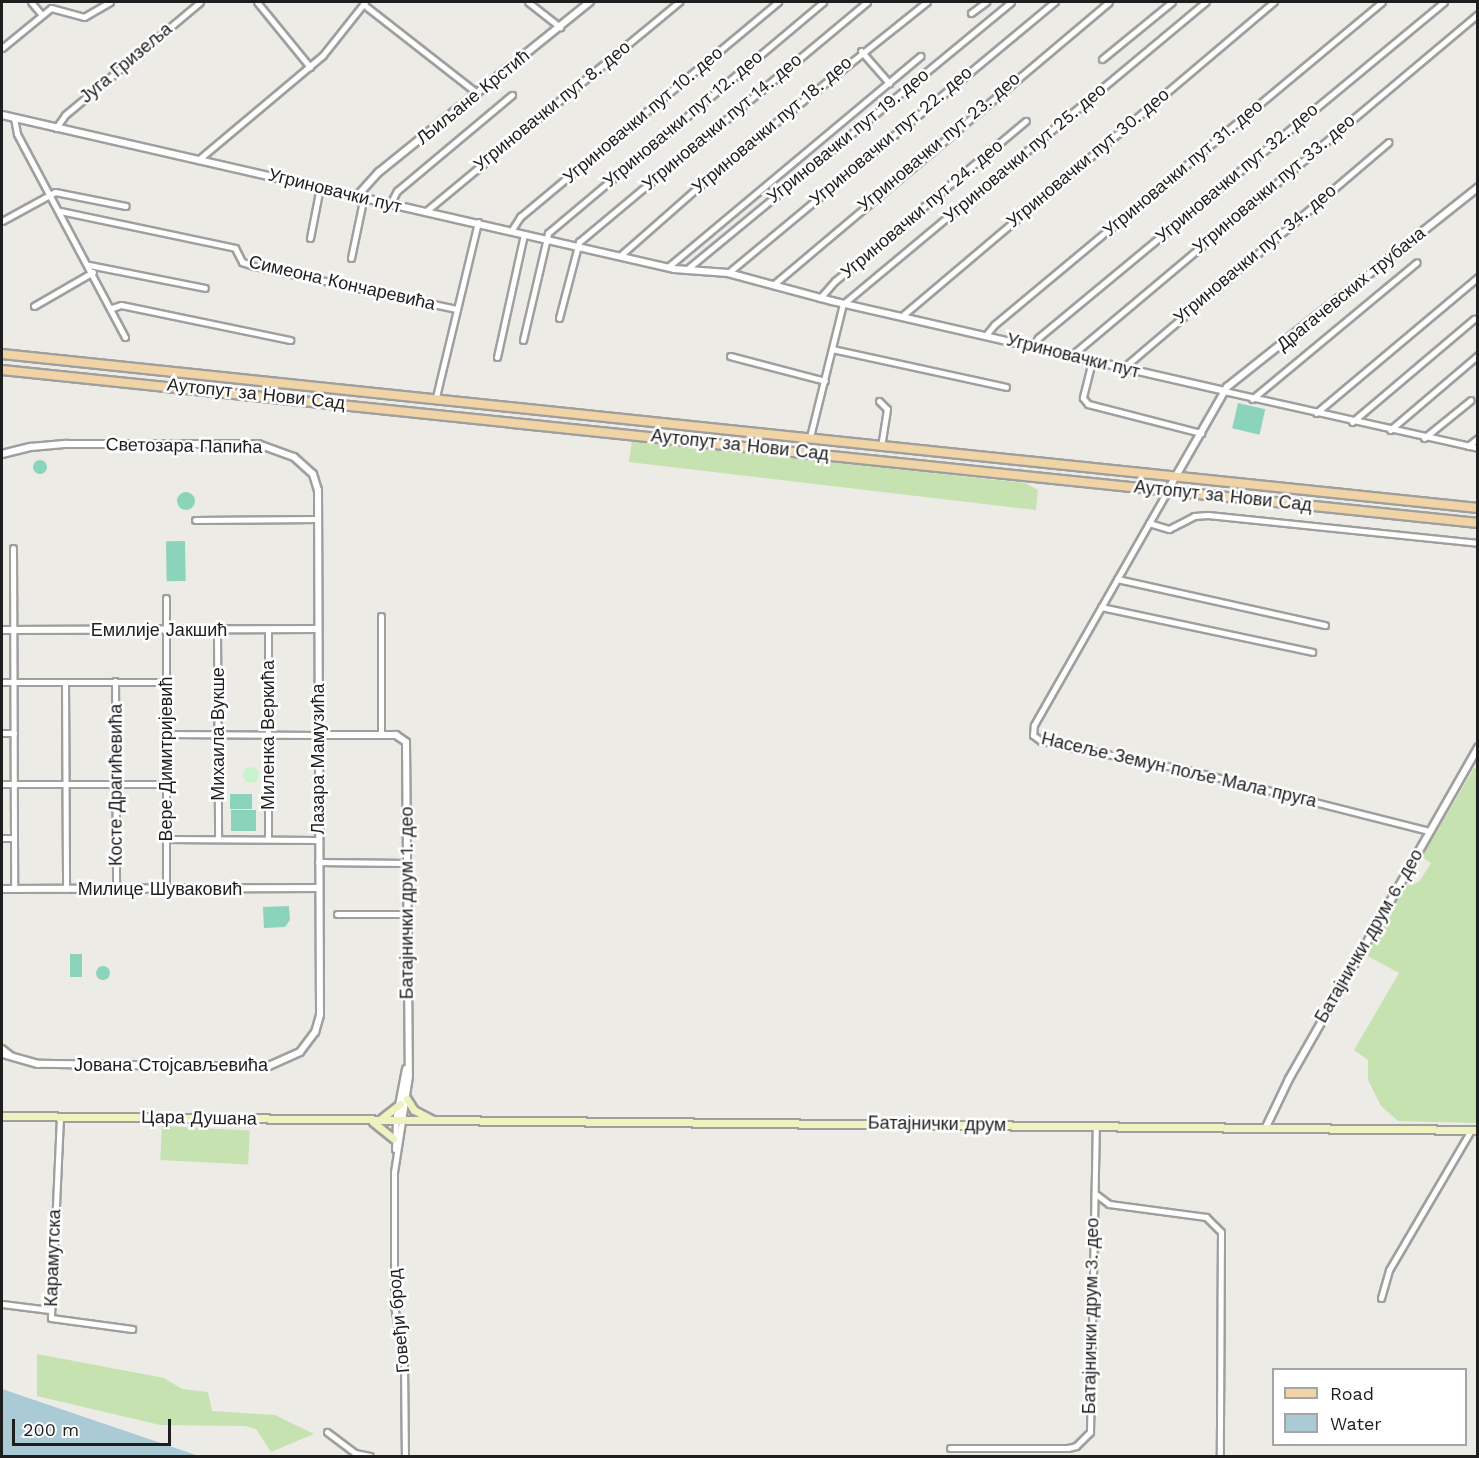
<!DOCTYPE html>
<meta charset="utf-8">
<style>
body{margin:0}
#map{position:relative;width:1479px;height:1458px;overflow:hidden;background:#edebe5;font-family:"Work Sans",sans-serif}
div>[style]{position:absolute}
.grass>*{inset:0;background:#c6e2b0;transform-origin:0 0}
.park>*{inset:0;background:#c6f3cc}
.round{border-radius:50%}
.pitch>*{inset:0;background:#8bd4bb;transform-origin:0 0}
.water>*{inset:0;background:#aacad6}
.roads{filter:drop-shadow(2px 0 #9f9f9f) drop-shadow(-2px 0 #9f9f9f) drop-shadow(0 2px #9f9f9f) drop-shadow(0 -2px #9f9f9f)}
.minor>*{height:5px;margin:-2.5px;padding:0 2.5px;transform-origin:2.5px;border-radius:2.5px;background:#fff}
.tertiary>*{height:6px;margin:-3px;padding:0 3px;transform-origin:3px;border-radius:3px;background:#fff}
.secondary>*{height:7px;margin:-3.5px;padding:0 3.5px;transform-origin:3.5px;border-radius:3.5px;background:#edf2be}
.primary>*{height:8px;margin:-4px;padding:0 4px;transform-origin:4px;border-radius:4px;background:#f1d4a6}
span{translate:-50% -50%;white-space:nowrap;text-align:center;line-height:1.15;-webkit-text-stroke:5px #fff;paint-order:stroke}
.street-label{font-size:18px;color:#1e1e1e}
.frame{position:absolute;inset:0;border:3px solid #1e1e1e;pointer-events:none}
.legend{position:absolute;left:1272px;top:1368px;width:195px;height:78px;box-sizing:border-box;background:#fff;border:2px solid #a5a5a5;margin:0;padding:8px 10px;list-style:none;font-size:18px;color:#1e1e1e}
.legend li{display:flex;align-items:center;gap:12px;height:30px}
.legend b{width:30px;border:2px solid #a5a5a5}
.scale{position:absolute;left:12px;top:1419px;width:159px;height:27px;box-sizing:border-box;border:3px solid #1e1e1e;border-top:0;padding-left:8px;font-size:18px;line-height:21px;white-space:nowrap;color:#1e1e1e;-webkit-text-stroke:4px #fff;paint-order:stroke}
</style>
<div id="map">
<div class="grass">
<i style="clip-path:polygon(632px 441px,1025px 483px,1038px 490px,1036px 510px,629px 462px)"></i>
<i style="clip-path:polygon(1474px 768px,1478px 769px,1477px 1123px,1398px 1121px,1381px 1106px,1368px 1080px,1368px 1060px,1354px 1050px,1399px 973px,1366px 955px,1406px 886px,1419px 882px,1431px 863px,1422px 857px)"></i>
<i style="left:162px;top:1126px;width:88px;height:34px;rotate:3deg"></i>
<i style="clip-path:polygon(37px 1354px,164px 1378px,182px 1389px,208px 1392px,212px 1411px,275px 1415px,314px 1434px,271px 1452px,256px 1429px,245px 1426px,160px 1425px,37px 1396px)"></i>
</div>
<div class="park">
<i class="round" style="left:243px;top:767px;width:16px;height:16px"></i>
</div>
<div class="pitch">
<i style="left:1238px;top:403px;width:28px;height:26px;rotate:13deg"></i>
<i class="round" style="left:33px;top:460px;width:14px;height:14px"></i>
<i class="round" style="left:177px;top:492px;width:18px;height:18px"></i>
<i style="left:185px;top:541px;width:40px;height:19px;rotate:89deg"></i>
<i style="left:230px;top:794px;width:22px;height:15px"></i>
<i style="left:231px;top:810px;width:25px;height:21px"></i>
<i style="clip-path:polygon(289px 906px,290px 920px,285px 927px,264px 928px,263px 907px)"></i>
<i style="left:70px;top:954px;width:12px;height:23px"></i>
<i class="round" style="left:96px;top:966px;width:14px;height:14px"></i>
</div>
<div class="water">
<i style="clip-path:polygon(2px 1389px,199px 1456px,2px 1456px)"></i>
</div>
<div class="roads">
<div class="minor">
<i style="left:31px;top:2px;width:16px;rotate:50deg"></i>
<i style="left:257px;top:2px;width:84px;rotate:50.8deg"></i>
<i style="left:528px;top:2px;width:41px;rotate:38deg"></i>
<i style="left:363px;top:4px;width:145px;rotate:38deg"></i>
<i style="left:971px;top:13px;width:19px;rotate:-36deg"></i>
<i style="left:2px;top:48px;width:63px;rotate:-39.2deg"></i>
<i style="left:51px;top:8px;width:34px;rotate:15deg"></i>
<i style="left:84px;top:17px;width:30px;rotate:-30deg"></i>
<i style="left:861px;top:51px;width:43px;rotate:48.8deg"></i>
<i style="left:1102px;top:59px;width:90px;rotate:-39.2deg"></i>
<i style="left:14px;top:118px;width:16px;rotate:79deg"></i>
<i style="left:17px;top:134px;width:230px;rotate:62deg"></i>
<i style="left:56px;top:128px;width:16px;rotate:-55deg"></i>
<i style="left:65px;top:115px;width:176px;rotate:-39.9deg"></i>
<i style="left:198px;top:160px;width:163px;rotate:-40deg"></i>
<i style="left:323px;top:55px;width:68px;rotate:-51.6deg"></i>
<i style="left:390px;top:204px;width:15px;rotate:-62deg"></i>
<i style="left:397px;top:191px;width:150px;rotate:-39.9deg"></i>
<i style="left:60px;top:211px;width:179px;rotate:11.9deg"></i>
<i style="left:235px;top:248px;width:16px;rotate:63deg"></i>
<i style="left:242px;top:262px;width:13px;rotate:18deg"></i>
<i style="left:254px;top:266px;width:207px;rotate:12deg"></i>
<i style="left:425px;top:212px;width:330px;rotate:-39.6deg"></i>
<i style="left:2px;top:221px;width:60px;rotate:-28.7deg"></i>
<i style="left:55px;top:192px;width:72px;rotate:11.2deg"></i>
<i style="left:511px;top:231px;width:17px;rotate:-57deg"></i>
<i style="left:520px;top:217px;width:336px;rotate:-39.8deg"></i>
<i style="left:310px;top:238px;width:52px;rotate:-78.9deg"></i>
<i style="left:622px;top:254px;width:144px;rotate:-41.3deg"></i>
<i style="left:730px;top:159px;width:252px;rotate:-38.6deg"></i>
<i style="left:351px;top:258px;width:63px;rotate:-78.2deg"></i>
<i style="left:89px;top:265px;width:118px;rotate:11.2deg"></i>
<i style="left:668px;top:267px;width:329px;rotate:-39.9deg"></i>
<i style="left:686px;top:270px;width:421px;rotate:-39.5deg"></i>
<i style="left:728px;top:273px;width:425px;rotate:-39.7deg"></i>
<i style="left:773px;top:285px;width:439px;rotate:-40.1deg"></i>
<i style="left:820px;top:298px;width:23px;rotate:-49deg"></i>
<i style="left:835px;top:281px;width:249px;rotate:-40deg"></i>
<i style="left:34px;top:306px;width:68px;rotate:-30deg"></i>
<i style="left:112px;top:308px;width:9px;rotate:-18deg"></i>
<i style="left:121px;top:305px;width:173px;rotate:11.7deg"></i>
<i style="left:902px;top:316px;width:487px;rotate:-40.2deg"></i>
<i style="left:559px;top:318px;width:79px;rotate:-75.3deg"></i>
<i style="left:579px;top:242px;width:375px;rotate:-39.8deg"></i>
<i style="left:986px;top:335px;width:13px;rotate:-51deg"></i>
<i style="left:994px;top:325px;width:505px;rotate:-39.78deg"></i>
<i style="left:523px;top:340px;width:110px;rotate:-76.8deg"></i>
<i style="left:548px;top:233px;width:359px;rotate:-40deg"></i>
<i style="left:1033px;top:347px;width:10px;rotate:-61deg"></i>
<i style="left:1038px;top:338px;width:527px;rotate:-39.61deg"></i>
<i style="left:832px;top:349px;width:178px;rotate:12.3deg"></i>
<i style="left:1072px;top:355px;width:530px;rotate:-40.03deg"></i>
<i style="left:730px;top:356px;width:98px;rotate:14.7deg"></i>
<i style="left:497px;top:357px;width:126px;rotate:-77.6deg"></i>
<i style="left:1092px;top:361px;width:38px;rotate:104deg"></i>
<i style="left:1083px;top:398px;width:8px;rotate:50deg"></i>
<i style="left:1088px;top:404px;width:117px;rotate:14.4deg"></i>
<i style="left:1122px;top:369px;width:350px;rotate:-40.4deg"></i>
<i style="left:1224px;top:391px;width:260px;rotate:12.6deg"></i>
<i style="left:436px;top:397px;width:180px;rotate:-76.5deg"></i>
<i style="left:1252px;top:399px;width:214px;rotate:-39.7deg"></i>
<i style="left:879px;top:401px;width:11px;rotate:45deg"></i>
<i style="left:887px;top:409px;width:36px;rotate:99deg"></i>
<i style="left:1316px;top:413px;width:212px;rotate:-40deg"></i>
<i style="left:1352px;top:422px;width:160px;rotate:-40.2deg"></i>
<i style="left:1390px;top:430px;width:116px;rotate:-40.4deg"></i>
<i style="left:810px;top:437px;width:137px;rotate:-76.1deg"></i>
<i style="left:843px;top:304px;width:472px;rotate:-39.8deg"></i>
<i style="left:1424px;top:438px;width:60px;rotate:-39deg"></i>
<i style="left:1468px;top:446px;width:13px;rotate:-39deg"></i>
<i style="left:1168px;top:490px;width:271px;rotate:119.7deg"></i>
<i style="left:1034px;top:725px;width:10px;rotate:96deg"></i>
<i style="left:1033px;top:735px;width:10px;rotate:37deg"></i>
<i style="left:1041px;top:741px;width:154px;rotate:11.2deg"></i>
<i style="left:1192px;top:771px;width:244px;rotate:14.2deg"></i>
<i style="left:195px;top:520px;width:123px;rotate:-0.5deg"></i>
<i style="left:1149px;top:523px;width:21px;rotate:17deg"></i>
<i style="left:1169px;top:529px;width:28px;rotate:-27deg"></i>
<i style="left:1194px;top:516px;width:14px;rotate:-4deg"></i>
<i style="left:1208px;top:515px;width:271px;rotate:5.9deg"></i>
<i style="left:13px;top:548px;width:341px;rotate:89.8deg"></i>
<i style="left:1117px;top:579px;width:213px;rotate:12.5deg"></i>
<i style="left:166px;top:598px;width:291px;rotate:90deg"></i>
<i style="left:1101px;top:607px;width:216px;rotate:12deg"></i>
<i style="left:381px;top:616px;width:119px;rotate:90deg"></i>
<i style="left:217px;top:630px;width:209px;rotate:89.7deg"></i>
<i style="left:268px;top:630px;width:209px;rotate:90deg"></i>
<i style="left:115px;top:681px;width:207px;rotate:89.7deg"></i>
<i style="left:2px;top:682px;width:164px"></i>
<i style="left:65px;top:682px;width:207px;rotate:89.7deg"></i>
<i style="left:2px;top:733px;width:12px"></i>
<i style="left:167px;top:734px;width:150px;rotate:0.4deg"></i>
<i style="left:2px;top:784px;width:165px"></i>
<i style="left:2px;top:838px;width:12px"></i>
<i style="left:166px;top:839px;width:152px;rotate:0.4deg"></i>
<i style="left:318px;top:862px;width:89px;rotate:0.6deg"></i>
<i style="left:337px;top:914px;width:70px"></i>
<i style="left:60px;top:1117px;width:201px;rotate:92.6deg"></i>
<i style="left:51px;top:1318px;width:82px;rotate:7.7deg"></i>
<i style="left:402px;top:1121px;width:52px;rotate:98.9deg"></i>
<i style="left:394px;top:1172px;width:133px;rotate:90deg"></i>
<i style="left:394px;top:1305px;width:61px;rotate:80.5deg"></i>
<i style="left:404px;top:1365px;width:91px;rotate:89.4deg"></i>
<i style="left:395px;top:1149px;width:28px;rotate:-88deg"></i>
<i style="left:1097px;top:1195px;width:15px;rotate:37deg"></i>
<i style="left:1109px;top:1204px;width:98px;rotate:7.6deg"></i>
<i style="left:1206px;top:1217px;width:21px;rotate:45deg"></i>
<i style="left:1221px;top:1232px;width:224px;rotate:90.3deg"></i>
<i style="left:1381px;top:1298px;width:29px;rotate:-74deg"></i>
<i style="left:1389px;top:1270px;width:162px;rotate:-59.6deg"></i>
<i style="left:2px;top:1304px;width:48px;rotate:7.1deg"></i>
<i style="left:327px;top:1432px;width:35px;rotate:37deg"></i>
<i style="left:355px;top:1453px;width:15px;rotate:11deg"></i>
<i style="left:950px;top:1448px;width:118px"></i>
<i style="left:1068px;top:1448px;width:8px;rotate:-14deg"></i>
<i style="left:1076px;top:1446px;width:20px;rotate:-45deg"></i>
<i style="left:1090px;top:1432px;width:306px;rotate:-88.9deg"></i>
</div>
<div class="tertiary">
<i style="left:2px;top:115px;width:689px;rotate:12.91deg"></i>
<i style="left:674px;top:269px;width:54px;rotate:4.2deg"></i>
<i style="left:728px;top:273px;width:108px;rotate:15.1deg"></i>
<i style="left:832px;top:301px;width:402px;rotate:12.9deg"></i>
<i style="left:358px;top:195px;width:31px;rotate:-48deg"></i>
<i style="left:379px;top:172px;width:271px;rotate:-38.9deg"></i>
<i style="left:2px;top:454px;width:30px;rotate:-14deg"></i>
<i style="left:31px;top:447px;width:36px;rotate:-5deg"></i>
<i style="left:67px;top:444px;width:191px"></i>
<i style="left:258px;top:444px;width:38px;rotate:20deg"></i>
<i style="left:294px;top:457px;width:25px;rotate:42deg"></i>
<i style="left:313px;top:474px;width:17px;rotate:73deg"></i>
<i style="left:318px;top:490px;width:525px;rotate:89.78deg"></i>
<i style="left:320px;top:1015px;width:18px;rotate:106deg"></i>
<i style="left:315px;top:1032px;width:25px;rotate:127deg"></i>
<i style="left:300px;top:1052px;width:36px;rotate:156deg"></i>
<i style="left:267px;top:1067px;width:229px;rotate:-179.2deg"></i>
<i style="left:38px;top:1064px;width:37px;rotate:-164deg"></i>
<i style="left:1168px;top:490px;width:119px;rotate:-60.2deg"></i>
<i style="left:1227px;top:387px;width:321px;rotate:-38.5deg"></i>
<i style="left:2px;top:630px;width:315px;rotate:-0.2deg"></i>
<i style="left:317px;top:735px;width:79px"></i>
<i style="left:396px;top:735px;width:12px;rotate:35deg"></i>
<i style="left:406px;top:742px;width:334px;rotate:89.5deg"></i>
<i style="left:409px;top:1076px;width:46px;rotate:98.8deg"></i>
<i style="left:2px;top:889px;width:316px;rotate:-0.2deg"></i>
<i style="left:2px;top:1049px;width:11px;rotate:38deg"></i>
<i style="left:396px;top:1121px;width:53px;rotate:-79.1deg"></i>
<i style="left:1266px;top:1127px;width:53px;rotate:-64.4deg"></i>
<i style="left:1289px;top:1079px;width:382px;rotate:-60.3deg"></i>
</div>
<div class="secondary">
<i style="left:407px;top:1099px;width:13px;rotate:58deg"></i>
<i style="left:414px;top:1110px;width:21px;rotate:28deg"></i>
<i style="left:2px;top:1116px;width:1476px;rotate:0.54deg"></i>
<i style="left:382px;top:1118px;width:23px;rotate:-38deg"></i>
<i style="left:373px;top:1122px;width:26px;rotate:39deg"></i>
</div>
<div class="primary">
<i style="left:2px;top:354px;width:1484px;rotate:5.96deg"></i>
<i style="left:2px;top:370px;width:1484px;rotate:5.92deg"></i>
</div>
</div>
<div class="street-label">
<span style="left:126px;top:63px;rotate:-40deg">Југа Гризеља</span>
<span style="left:473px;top:97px;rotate:-39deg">Љиљане Крстић</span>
<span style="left:552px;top:106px;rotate:-39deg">Угриновачки пут 8. део</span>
<span style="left:643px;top:115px;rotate:-40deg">Угриновачки пут 10. део</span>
<span style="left:683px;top:119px;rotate:-40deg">Угриновачки пут 12. део</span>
<span style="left:722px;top:122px;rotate:-40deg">Угриновачки пут 14. део</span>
<span style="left:772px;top:125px;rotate:-40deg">Угриновачки пут 18. део</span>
<span style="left:848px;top:136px;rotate:-39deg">Угриновачки пут 19. део</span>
<span style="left:891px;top:136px;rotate:-40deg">Угриновачки пут 22. део</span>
<span style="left:939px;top:142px;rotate:-40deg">Угриновачки пут 23. део</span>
<span style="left:1025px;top:153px;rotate:-40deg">Угриновачки пут 25. део</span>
<span style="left:1088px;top:158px;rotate:-40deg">Угриновачки пут 30. део</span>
<span style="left:1183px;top:168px;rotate:-40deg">Угриновачки пут 31. део</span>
<span style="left:1237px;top:173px;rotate:-40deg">Угриновачки пут 32. део</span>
<span style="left:1274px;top:184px;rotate:-40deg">Угриновачки пут 33. део</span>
<span style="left:335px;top:191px;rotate:14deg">Угриновачки пут</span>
<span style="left:922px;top:209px;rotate:-40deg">Угриновачки пут 24. део</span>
<span style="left:1255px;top:254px;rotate:-40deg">Угриновачки пут 34. део</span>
<span style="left:342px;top:283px;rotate:13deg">Симеона Кончаревића</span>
<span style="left:1351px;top:289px;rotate:-39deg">Драгачевских трубача</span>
<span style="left:1073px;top:356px;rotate:14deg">Угриновачки пут</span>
<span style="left:256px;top:394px;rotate:6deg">Аутопут за Нови Сад</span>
<span style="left:740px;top:445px;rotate:6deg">Аутопут за Нови Сад</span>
<span style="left:184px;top:446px;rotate:1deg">Светозара Папића</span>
<span style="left:1223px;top:496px;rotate:6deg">Аутопут за Нови Сад</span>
<span style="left:159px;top:630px">Емилије Јакшић</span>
<span style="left:218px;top:734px;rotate:-90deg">Михаила Вукше</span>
<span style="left:268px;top:735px;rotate:-90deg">Миленка Веркића</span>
<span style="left:166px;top:759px;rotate:-90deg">Вере Димитријевић</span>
<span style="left:318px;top:759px;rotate:-90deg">Лазара Мамузића</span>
<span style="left:1179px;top:770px;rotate:13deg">Насеље Земун поље Мала пруга</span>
<span style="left:116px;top:785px;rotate:-90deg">Косте Драгићевића</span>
<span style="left:160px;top:889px">Милице Шуваковић</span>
<span style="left:407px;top:903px;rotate:-90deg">Батајнички друм 1. део</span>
<span style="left:1369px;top:936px;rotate:-60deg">Батајнички друм 6. део</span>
<span style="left:171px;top:1065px">Јована Стојсављевића</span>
<span style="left:199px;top:1118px;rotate:1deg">Цара Душана</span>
<span style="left:937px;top:1124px;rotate:1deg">Батајнички друм</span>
<span style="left:53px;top:1258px;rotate:-88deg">Карамутска</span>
<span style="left:1091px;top:1316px;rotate:-89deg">Батајнички друм 3. део</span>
<span style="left:399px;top:1321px;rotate:-95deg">Говеђи брод</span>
</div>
<div class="frame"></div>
<ul class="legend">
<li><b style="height:8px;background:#f1d4a6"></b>Road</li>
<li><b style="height:16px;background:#aacad6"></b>Water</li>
</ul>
<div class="scale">200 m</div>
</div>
